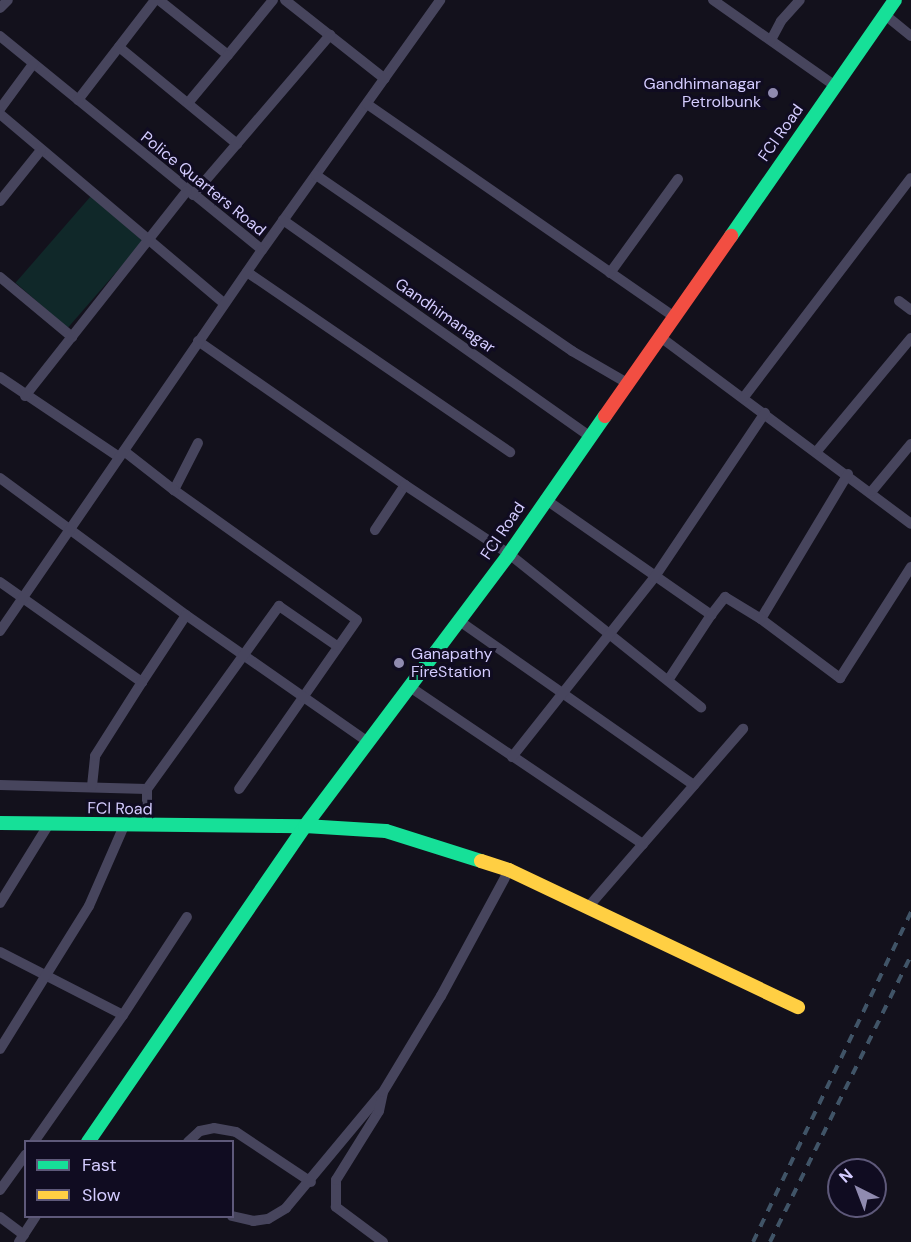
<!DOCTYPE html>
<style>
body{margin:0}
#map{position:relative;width:911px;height:1242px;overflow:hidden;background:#13111c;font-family:"DM Sans",sans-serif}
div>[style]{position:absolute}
.green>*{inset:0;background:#102829;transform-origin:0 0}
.street>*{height:10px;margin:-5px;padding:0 5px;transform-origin:5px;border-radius:5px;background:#47455d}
.fast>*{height:14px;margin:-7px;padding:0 7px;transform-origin:7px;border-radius:7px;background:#16e098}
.slow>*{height:14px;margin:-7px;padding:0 7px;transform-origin:7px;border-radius:7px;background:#ffcf43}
.jam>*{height:14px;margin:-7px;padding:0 7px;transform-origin:7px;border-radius:7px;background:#f24e42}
.rail>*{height:4px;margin-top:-2px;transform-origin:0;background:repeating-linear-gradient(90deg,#405467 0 9px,transparent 0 17px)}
.dots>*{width:16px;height:16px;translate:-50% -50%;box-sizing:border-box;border:3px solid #100c21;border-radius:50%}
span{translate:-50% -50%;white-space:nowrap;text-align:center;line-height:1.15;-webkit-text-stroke:6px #100c21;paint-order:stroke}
.poi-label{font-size:16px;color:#d4ccff}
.right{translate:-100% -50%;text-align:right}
.left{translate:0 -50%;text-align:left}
.street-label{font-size:16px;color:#d4ccff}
.legend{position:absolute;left:24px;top:1140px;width:210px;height:78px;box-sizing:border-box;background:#100c21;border:2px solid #5e597a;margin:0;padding:8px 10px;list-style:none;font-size:18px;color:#d4ccff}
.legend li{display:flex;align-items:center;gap:12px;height:30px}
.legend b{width:30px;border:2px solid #5e597a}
.north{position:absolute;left:827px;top:1158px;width:60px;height:60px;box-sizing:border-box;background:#100c21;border:2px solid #5e597a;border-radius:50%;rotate:318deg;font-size:16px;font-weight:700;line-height:24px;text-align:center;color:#d4ccff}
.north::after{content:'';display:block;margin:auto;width:21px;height:27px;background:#908bb0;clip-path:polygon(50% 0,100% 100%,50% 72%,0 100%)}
</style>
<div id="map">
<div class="green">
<i style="left:91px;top:196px;width:69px;height:115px;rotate:41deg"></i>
</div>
<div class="street">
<i style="left:159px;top:0;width:88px;rotate:38.6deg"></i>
<i style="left:228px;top:55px;width:71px;rotate:-50.7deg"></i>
<i style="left:285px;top:0;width:127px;rotate:38.3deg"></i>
<i style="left:713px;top:0;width:148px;rotate:35.1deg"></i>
<i style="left:0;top:8px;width:11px;rotate:-45deg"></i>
<i style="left:884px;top:14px;width:35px;rotate:39deg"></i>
<i style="left:0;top:36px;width:338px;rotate:39.2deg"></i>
<i style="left:262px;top:250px;width:307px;rotate:-54.5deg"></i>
<i style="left:771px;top:40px;width:21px;rotate:-62deg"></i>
<i style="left:781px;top:21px;width:28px;rotate:-48deg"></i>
<i style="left:119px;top:47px;width:153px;rotate:39.4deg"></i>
<i style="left:78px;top:100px;width:126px;rotate:-52.4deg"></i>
<i style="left:188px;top:103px;width:62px;rotate:-50.2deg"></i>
<i style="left:367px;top:104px;width:372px;rotate:34.7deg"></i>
<i style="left:0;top:109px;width:56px;rotate:-53.7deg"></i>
<i style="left:0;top:114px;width:293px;rotate:40.2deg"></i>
<i style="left:316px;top:175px;width:311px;rotate:34.5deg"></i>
<i style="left:572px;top:351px;width:64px;rotate:30.2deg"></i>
<i style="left:193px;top:195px;width:211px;rotate:-49.4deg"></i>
<i style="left:0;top:201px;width:65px;rotate:-51.2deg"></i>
<i style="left:283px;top:220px;width:375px;rotate:35.2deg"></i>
<i style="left:247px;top:272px;width:319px;rotate:34.4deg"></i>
<i style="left:610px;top:273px;width:116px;rotate:-54.1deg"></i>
<i style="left:0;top:277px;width:94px;rotate:39.8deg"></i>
<i style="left:899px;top:301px;width:15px;rotate:37deg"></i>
<i style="left:659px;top:336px;width:314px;rotate:36.7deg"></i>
<i style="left:198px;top:341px;width:252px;rotate:34.8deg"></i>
<i style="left:0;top:377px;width:143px;rotate:33.9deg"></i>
<i style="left:25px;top:396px;width:261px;rotate:-51.7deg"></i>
<i style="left:744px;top:397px;width:275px;rotate:-52.7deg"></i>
<i style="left:198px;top:443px;width:53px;rotate:117.1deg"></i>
<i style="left:174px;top:490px;width:224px;rotate:35.4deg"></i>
<i style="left:357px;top:620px;width:206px;rotate:124.9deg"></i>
<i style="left:124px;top:451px;width:63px;rotate:38deg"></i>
<i style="left:817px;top:451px;width:147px;rotate:-50.2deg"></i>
<i style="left:848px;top:474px;width:169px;rotate:121deg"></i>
<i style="left:761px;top:619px;width:99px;rotate:36.8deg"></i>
<i style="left:840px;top:678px;width:132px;rotate:-57.4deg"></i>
<i style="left:0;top:478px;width:231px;rotate:36.4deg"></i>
<i style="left:186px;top:615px;width:222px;rotate:34.9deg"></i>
<i style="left:872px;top:491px;width:61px;rotate:-50.3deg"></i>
<i style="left:545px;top:499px;width:203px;rotate:34.9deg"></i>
<i style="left:711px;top:615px;width:77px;rotate:123.3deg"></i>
<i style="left:375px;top:530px;width:54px;rotate:-56.3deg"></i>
<i style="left:405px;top:485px;width:125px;rotate:33.6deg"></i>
<i style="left:509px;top:554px;width:246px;rotate:38.6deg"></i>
<i style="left:0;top:582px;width:174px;rotate:35.2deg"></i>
<i style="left:142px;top:682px;width:80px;rotate:-56.7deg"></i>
<i style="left:711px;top:615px;width:23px;rotate:-52deg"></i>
<i style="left:725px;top:597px;width:42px;rotate:31.4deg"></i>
<i style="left:458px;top:620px;width:288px;rotate:35deg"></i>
<i style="left:0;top:631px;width:462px;rotate:-55.5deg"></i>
<i style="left:410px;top:687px;width:281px;rotate:34deg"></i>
<i style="left:512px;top:757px;width:228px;rotate:-51.6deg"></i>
<i style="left:654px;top:578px;width:199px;rotate:-56.1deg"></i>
<i style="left:0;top:785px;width:147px;rotate:1.6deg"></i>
<i style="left:147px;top:789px;width:226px;rotate:-54.2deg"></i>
<i style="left:279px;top:606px;width:70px;rotate:34.6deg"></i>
<i style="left:92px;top:786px;width:30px;rotate:-84deg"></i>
<i style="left:95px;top:756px;width:88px;rotate:-57.6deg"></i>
<i style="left:147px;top:789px;width:37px;rotate:90deg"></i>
<i style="left:0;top:903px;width:93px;rotate:-58.2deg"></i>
<i style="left:589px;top:906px;width:235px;rotate:-49deg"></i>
<i style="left:0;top:952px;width:138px;rotate:27.1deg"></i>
<i style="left:123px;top:1015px;width:117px;rotate:-56.9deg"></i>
<i style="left:0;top:1049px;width:168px;rotate:-58.1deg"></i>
<i style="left:89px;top:906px;width:87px;rotate:-66.4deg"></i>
<i style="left:34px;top:1142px;width:155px;rotate:-55deg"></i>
<i style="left:188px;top:1142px;width:16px;rotate:-43deg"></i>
<i style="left:200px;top:1131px;width:14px;rotate:-12deg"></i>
<i style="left:214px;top:1128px;width:22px;rotate:10deg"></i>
<i style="left:236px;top:1132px;width:90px;rotate:33.7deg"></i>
<i style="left:0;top:1190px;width:44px;rotate:-54.2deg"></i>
<i style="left:232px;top:1216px;width:22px;rotate:13deg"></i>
<i style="left:253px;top:1221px;width:15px;rotate:-8deg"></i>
<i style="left:268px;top:1219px;width:21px;rotate:-31deg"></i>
<i style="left:286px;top:1208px;width:148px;rotate:-50.2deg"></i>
<i style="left:0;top:1217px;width:30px;rotate:37deg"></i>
<i style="left:19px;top:1242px;width:31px;rotate:-57deg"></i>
<i style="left:383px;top:1242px;width:59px;rotate:-143.3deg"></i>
<i style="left:336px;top:1207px;width:27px;rotate:-90deg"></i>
<i style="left:336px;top:1180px;width:81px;rotate:-58.1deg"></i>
<i style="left:379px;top:1111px;width:19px;rotate:-78deg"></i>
<i style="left:383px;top:1092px;width:112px;rotate:-58.9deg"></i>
<i style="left:441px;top:996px;width:143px;rotate:-61.6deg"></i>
</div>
<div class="fast">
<i style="left:731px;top:236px;width:287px;rotate:-55.2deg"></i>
<i style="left:0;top:823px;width:305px;rotate:0.6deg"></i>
<i style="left:305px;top:826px;width:340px;rotate:-53.1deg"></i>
<i style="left:509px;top:554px;width:168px;rotate:-55.2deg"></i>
<i style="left:88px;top:1142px;width:383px;rotate:-55.5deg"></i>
<i style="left:305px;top:826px;width:81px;rotate:3.5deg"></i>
<i style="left:386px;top:831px;width:100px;rotate:17.5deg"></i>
</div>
<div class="slow">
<i style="left:481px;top:861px;width:29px;rotate:18deg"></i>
<i style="left:509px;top:870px;width:320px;rotate:25.4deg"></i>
</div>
<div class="jam">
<i style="left:605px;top:416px;width:220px;rotate:-55deg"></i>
</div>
<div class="rail">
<i style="left:753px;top:1242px;width:366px;rotate:-64.4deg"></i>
<i style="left:770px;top:1242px;width:320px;rotate:-63.8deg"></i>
</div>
<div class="dots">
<i style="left:773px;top:93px;background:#908bb0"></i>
<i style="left:399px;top:663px;background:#908bb0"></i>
</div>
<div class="poi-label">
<span class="right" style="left:761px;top:93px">Gandhimanagar<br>Petrolbunk</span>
<span class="left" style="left:411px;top:663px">Ganapathy<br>FireStation</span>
</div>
<div class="street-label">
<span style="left:781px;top:133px;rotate:-55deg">FCI Road</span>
<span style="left:203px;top:184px;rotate:39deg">Police Quarters Road</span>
<span style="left:445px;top:316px;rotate:35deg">Gandhimanagar</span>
<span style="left:503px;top:531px;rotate:-56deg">FCI Road</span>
<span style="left:120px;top:809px;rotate:1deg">FCI Road</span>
</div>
<ul class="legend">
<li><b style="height:8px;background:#16e098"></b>Fast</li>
<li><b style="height:8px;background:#ffcf43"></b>Slow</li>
</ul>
<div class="north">N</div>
</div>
